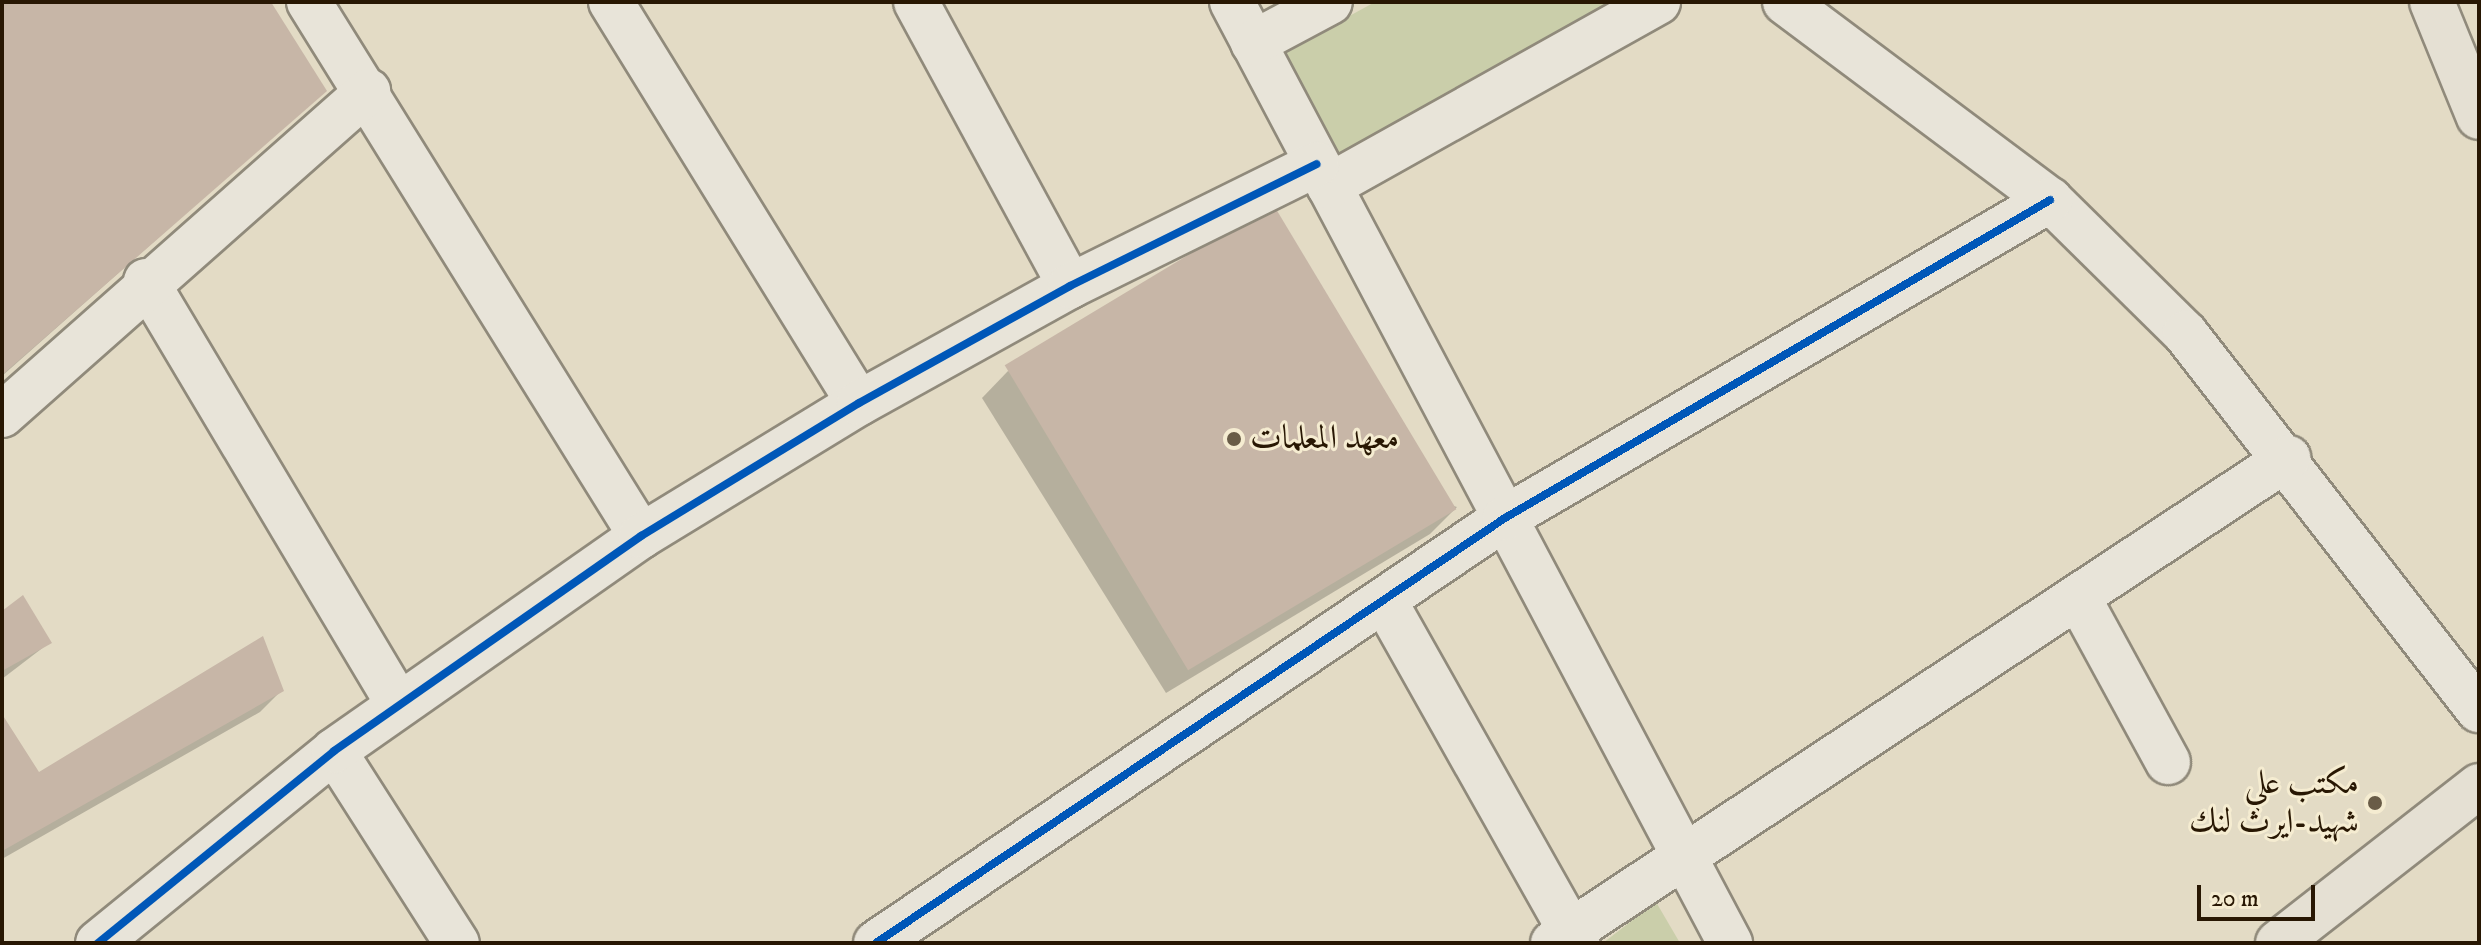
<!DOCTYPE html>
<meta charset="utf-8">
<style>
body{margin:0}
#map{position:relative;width:2481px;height:945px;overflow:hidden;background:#e3dbc5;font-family:"IM FELL DW Pica",Amiri,serif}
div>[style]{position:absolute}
.green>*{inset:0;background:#caceaa}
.shadow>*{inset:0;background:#0003}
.building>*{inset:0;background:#c7b6a7;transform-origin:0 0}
.roads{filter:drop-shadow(2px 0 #908a7b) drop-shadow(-2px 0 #908a7b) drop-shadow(0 2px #908a7b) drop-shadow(0 -2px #908a7b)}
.minor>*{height:44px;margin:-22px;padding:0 22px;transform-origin:22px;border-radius:22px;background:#e8e4d9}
.major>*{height:44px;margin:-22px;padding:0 22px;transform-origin:22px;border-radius:22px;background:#e5e0d3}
.cycleway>*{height:8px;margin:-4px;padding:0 4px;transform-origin:4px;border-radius:4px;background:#0057b8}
.dots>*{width:22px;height:22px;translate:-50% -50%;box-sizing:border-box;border:4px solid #f5ecd1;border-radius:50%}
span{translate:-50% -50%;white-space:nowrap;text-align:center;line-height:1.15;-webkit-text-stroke:6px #f5ecd1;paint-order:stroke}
.poi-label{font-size:34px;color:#281703}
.left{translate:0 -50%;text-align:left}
.right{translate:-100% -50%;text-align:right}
.frame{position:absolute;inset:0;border:4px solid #281703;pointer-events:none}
.scale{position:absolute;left:2197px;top:885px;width:118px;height:36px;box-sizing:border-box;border:4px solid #281703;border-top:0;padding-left:10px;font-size:24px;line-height:28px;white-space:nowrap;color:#281703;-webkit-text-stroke:6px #f5ecd1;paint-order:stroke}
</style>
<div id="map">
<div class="green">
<i style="clip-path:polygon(1375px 2px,1609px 2px,1336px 158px,1278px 55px)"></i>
<i style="clip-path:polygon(1656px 902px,1680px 943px,1603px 943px)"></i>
</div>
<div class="shadow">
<i style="clip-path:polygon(2px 2px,269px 2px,324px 91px,2px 376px)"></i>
<i style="clip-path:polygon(1008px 371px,1457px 507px,1430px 534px,1166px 693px,982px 398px)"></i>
<i style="clip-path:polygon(2px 613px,49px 643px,2px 679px)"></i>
<i style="clip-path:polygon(281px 691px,260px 712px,2px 859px,2px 717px,38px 774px)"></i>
</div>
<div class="building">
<i style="clip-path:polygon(2px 2px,271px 2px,327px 91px,2px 375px)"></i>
<i style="left:1273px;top:204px;width:356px;height:313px;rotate:59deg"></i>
<i style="clip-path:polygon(23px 595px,52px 643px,2px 671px,2px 611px)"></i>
<i style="clip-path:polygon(263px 636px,284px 691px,4px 850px,2px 714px,39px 772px)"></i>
</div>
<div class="roads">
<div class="minor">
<i style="left:309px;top:2px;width:629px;rotate:58.13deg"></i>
<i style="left:611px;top:2px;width:471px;rotate:58.3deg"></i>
<i style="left:916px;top:2px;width:323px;rotate:61.5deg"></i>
<i style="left:1232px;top:2px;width:1065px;rotate:62.11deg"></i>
<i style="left:1785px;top:2px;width:331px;rotate:36.8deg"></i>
<i style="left:2050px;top:200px;width:190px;rotate:44.6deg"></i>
<i style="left:2185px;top:333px;width:478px;rotate:52.1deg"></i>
<i style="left:1253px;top:43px;width:87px;rotate:-28deg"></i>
<i style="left:1329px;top:186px;width:377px;rotate:-29.2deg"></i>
<i style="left:146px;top:281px;width:492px;rotate:59.2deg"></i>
<i style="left:2px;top:415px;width:489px;rotate:-41.5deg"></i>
<i style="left:2078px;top:597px;width:188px;rotate:61.4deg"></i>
<i style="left:1384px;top:600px;width:394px;rotate:60.6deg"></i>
<i style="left:334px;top:751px;width:228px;rotate:57.4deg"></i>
<i style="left:98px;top:943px;width:304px;rotate:-39.1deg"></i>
<i style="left:334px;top:751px;width:375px;rotate:-35deg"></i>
<i style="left:641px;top:536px;width:255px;rotate:-31.4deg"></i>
<i style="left:859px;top:403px;width:241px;rotate:-29deg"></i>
<i style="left:1070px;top:286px;width:275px;rotate:-26.3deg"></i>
<i style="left:876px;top:943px;width:759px;rotate:-34.05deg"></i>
<i style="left:1505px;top:518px;width:631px;rotate:-30.26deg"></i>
<i style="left:1553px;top:943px;width:881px;rotate:-33.42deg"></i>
</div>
<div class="major">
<i style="left:2432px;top:2px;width:124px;rotate:67.8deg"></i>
<i style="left:2278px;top:943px;width:255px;rotate:-38deg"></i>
</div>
</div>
<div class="cycleway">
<i style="left:98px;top:943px;width:304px;rotate:-39.1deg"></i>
<i style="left:334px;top:751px;width:375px;rotate:-35deg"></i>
<i style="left:641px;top:536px;width:255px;rotate:-31.4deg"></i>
<i style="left:859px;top:403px;width:241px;rotate:-29deg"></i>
<i style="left:1070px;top:286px;width:275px;rotate:-26.3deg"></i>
<i style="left:876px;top:943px;width:759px;rotate:-34.05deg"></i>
<i style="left:1505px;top:518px;width:631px;rotate:-30.26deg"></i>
</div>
<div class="dots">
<i style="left:1234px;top:439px;background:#695c47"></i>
<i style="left:2375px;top:803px;background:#695c47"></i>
</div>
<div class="poi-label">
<span class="left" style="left:1250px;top:439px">معهد المعلمات</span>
<span class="right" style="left:2359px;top:803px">مكتب علي<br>شهيد-ايرث لنك</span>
</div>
<div class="frame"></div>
<div class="scale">20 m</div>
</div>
